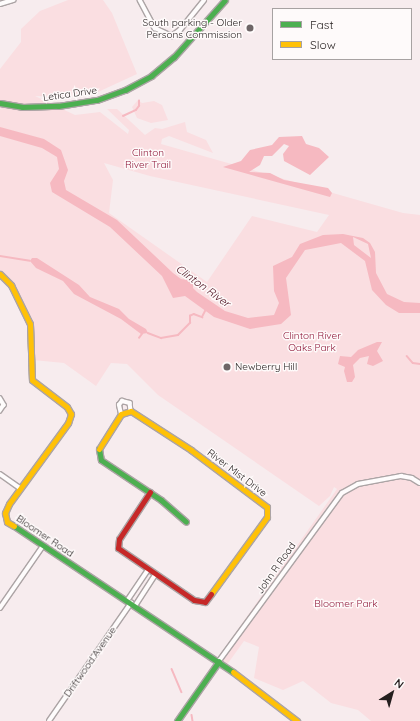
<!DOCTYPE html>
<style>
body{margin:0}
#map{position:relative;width:420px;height:721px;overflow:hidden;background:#f7ecee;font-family:Quicksand,sans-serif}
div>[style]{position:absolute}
.green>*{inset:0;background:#fadee1}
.water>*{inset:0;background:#f6b9c1}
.stream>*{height:1.5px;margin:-0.75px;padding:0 0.75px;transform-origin:0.75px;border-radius:0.75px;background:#f6b9c1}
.roads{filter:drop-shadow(1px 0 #aca4a5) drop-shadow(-1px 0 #aca4a5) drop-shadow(0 1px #aca4a5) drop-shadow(0 -1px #aca4a5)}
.street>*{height:3.5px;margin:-1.75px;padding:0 1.75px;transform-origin:1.75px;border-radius:1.75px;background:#fefcfc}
.fast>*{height:5px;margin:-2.5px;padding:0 2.5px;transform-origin:2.5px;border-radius:2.5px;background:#4caf50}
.slow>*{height:5px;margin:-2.5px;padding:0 2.5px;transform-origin:2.5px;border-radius:2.5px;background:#ffc107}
.jam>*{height:5px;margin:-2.5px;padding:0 2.5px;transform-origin:2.5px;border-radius:2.5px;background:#c62828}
.dots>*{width:11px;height:11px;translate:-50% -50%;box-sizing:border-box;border:2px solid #fefafa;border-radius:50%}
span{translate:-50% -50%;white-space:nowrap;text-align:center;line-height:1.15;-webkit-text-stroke:3px #fefafa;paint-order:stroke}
.poi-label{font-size:10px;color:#241e1e}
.right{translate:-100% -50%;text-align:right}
.left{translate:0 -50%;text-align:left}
.street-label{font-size:10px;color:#241e1e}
.park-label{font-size:10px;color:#911b3c}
.water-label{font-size:11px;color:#4c0f1e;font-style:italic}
.legend{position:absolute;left:272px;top:8px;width:140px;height:52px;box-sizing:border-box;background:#fefafa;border:1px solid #a7a2a2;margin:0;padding:5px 7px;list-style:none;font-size:12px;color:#241e1e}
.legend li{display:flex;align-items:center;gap:8px;height:20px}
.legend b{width:20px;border:1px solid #a7a2a2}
.north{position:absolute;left:372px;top:673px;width:40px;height:40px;-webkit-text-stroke:3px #fefafa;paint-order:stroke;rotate:37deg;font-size:11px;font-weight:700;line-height:16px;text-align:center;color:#241e1e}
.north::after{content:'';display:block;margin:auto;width:14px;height:18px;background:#241e1e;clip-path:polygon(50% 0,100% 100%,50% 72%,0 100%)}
</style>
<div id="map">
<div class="green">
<i style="clip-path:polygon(evenodd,68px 0,103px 0,112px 13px,137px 74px,98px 92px,63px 97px,35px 96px,75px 115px,100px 112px,128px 134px,129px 130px,107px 109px,117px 109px,145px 135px,155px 128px,162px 129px,185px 122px,187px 132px,206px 140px,213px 153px,169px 136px,162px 139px,161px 144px,403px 213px,420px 215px,420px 721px,371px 721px,358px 710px,331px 703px,303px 681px,283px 690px,254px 678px,259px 647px,244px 641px,226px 666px,217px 659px,337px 489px,334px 487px,330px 496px,319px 506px,158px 395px,127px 364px,111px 363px,96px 386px,64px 363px,33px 360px,32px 333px,15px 291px,0 274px,0 109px,4px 110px,0 108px,0 69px,21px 42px,21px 29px,40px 11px,68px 0,104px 163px,150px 176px,329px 215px,317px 232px,252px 216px,207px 282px,109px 213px,113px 180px,104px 163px)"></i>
<i style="clip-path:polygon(138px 100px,142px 103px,154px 101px,162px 105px,168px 120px,151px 123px,137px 118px,132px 107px)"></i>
</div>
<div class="water">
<i style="clip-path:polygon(evenodd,0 127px,44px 139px,61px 150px,68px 170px,64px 181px,66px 190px,117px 220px,173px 273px,181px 279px,193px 281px,193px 288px,197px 292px,225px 311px,248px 318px,274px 315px,279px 303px,274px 291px,273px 266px,292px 257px,300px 244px,323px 235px,343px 234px,363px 238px,370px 243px,375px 252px,376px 273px,387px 294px,404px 302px,420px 303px,420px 313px,399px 313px,386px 305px,372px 290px,365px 261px,341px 243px,305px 250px,286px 278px,291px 315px,281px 324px,250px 329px,214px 317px,185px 296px,173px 298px,162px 276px,110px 227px,52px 192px,50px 183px,59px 169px,57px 157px,42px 148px,0 136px,0 127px,353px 237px,368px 244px,371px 258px,354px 245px,353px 237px)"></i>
<i style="clip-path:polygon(302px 136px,306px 144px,319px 148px,329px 157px,310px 175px,284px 161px,283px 154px,289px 146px,284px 144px,272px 156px,264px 156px,260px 165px,249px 172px,270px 173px,284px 180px,328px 188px,332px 193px,330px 197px,223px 167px,241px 161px,250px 150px,272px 145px,279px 137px)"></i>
<i style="clip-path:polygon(32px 258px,37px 258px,79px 285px,90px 297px,119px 309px,129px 319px,146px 329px,148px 333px,141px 334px,121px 319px,74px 294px,63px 281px,36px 268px,30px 261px)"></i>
<i style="clip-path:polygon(377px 342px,382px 342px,377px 351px,383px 361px,373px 366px,367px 364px,369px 356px,360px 358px,353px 365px,355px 377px,352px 382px,347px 382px,344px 371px,345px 367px,338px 364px,340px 356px,351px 357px,358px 350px)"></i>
</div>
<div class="stream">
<i style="left:123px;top:116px;width:14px;rotate:-25deg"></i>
<i style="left:136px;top:110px;width:5px;rotate:-53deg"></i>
<i style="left:139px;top:106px;width:5px;rotate:-90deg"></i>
<i style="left:0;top:256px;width:30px;rotate:9deg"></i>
<i style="left:148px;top:333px;width:14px;rotate:21deg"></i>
<i style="left:161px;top:338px;width:17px;rotate:-10deg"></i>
<i style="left:178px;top:335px;width:17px;rotate:-45deg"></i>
<i style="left:190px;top:323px;width:7px;rotate:-90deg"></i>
<i style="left:190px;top:316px;width:4px;rotate:-27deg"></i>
<i style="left:194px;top:314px;width:9px;rotate:21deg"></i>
<i style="left:202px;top:317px;width:7px;rotate:-63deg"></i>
<i style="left:139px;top:338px;width:5px;rotate:-53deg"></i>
<i style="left:407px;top:356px;width:9px;rotate:49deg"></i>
<i style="left:413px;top:363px;width:7px;rotate:8deg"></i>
<i style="left:172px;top:669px;width:25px;rotate:67deg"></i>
<i style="left:192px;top:715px;width:6px;rotate:81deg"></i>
</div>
<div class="roads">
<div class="street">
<i style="left:140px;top:0;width:32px;rotate:62deg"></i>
<i style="left:155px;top:28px;width:19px;rotate:25deg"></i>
<i style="left:172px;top:36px;width:10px;rotate:-37deg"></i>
<i style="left:180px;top:30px;width:38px;rotate:-51deg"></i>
<i style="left:0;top:4px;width:14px;rotate:-17deg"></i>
<i style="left:0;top:398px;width:8px;rotate:60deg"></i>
<i style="left:4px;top:405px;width:7px;rotate:124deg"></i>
<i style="left:121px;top:414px;width:9px;rotate:-103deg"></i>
<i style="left:119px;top:405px;width:5px;rotate:-53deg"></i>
<i style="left:122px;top:401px;width:8px;rotate:14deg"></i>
<i style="left:130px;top:403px;width:8px;rotate:83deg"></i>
<i style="left:0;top:474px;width:24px;rotate:35deg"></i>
<i style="left:127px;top:601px;width:37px;rotate:-56deg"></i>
<i style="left:135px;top:606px;width:37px;rotate:-57deg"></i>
<i style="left:0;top:608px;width:75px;rotate:-55.3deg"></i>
<i style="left:219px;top:661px;width:208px;rotate:-53.8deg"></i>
<i style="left:342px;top:493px;width:18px;rotate:-29deg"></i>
<i style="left:358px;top:484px;width:44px;rotate:-10.5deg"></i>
<i style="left:401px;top:476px;width:11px;rotate:10deg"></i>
<i style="left:412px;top:478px;width:9px;rotate:32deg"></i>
<i style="left:49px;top:721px;width:144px;rotate:-55.2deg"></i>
</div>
<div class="fast">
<i style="left:0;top:103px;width:22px;rotate:10deg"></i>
<i style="left:22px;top:107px;width:36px;rotate:-2deg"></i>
<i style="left:58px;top:106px;width:39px;rotate:-9deg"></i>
<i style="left:97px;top:100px;width:30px;rotate:-20deg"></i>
<i style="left:125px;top:90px;width:30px;rotate:-28deg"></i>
<i style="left:151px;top:76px;width:30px;rotate:-40deg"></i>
<i style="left:174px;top:57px;width:76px;rotate:-48.2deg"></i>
<i style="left:99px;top:449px;width:11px;rotate:80deg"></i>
<i style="left:101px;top:460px;width:72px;rotate:33.7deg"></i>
<i style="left:161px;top:500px;width:33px;rotate:41deg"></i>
<i style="left:14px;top:526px;width:263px;rotate:33.7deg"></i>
<i style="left:177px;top:721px;width:73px;rotate:-55deg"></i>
</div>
<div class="slow">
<i style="left:0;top:274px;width:16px;rotate:45deg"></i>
<i style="left:11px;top:285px;width:43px;rotate:64deg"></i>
<i style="left:30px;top:324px;width:56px;rotate:88deg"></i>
<i style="left:32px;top:380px;width:44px;rotate:37.6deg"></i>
<i style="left:67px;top:407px;width:8px;rotate:60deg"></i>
<i style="left:71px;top:414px;width:9px;rotate:108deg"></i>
<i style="left:68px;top:423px;width:100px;rotate:126.1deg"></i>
<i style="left:9px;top:504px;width:10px;rotate:114deg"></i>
<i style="left:5px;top:513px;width:9px;rotate:77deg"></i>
<i style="left:7px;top:522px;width:8px;rotate:30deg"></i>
<i style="left:99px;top:449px;width:41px;rotate:-57.8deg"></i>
<i style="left:121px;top:414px;width:10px;rotate:-17deg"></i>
<i style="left:131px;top:411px;width:72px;rotate:33deg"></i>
<i style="left:191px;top:450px;width:95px;rotate:36.9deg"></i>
<i style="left:267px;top:507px;width:10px;rotate:90deg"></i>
<i style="left:267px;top:517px;width:95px;rotate:126deg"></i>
<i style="left:233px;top:672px;width:81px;rotate:37.4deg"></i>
</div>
<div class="jam">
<i style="left:150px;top:492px;width:56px;rotate:123.4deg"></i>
<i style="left:119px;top:539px;width:9px;rotate:96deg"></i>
<i style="left:118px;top:548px;width:92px;rotate:34.4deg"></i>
<i style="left:194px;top:600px;width:11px;rotate:10deg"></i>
<i style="left:205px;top:602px;width:10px;rotate:-53deg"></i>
</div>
</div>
<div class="dots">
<i style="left:250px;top:28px;background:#6e6667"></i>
<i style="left:227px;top:367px;background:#6e6667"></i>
</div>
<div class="poi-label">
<span class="right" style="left:242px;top:28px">South parking - Older<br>Persons Commission</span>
<span class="left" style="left:235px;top:367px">Newberry Hill</span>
</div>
<div class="street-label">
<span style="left:70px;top:94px;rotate:-8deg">Letica Drive</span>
<span style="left:237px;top:473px;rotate:37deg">River Mist Drive</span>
<span style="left:45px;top:536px;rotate:34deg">Bloomer Road</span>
<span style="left:276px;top:568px;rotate:-55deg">John R Road</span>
<span style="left:90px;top:662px;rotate:-55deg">Driftwood Avenue</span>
</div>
<div class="park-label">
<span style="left:148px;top:158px">Clinton<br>River Trail</span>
<span style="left:312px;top:341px">Clinton River<br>Oaks Park</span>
<span style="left:346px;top:604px">Bloomer Park</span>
</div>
<div class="water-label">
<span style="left:203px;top:286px;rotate:36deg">Clinton River</span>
</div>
<ul class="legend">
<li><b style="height:5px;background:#4caf50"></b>Fast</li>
<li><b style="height:5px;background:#ffc107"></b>Slow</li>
</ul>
<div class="north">N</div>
</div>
